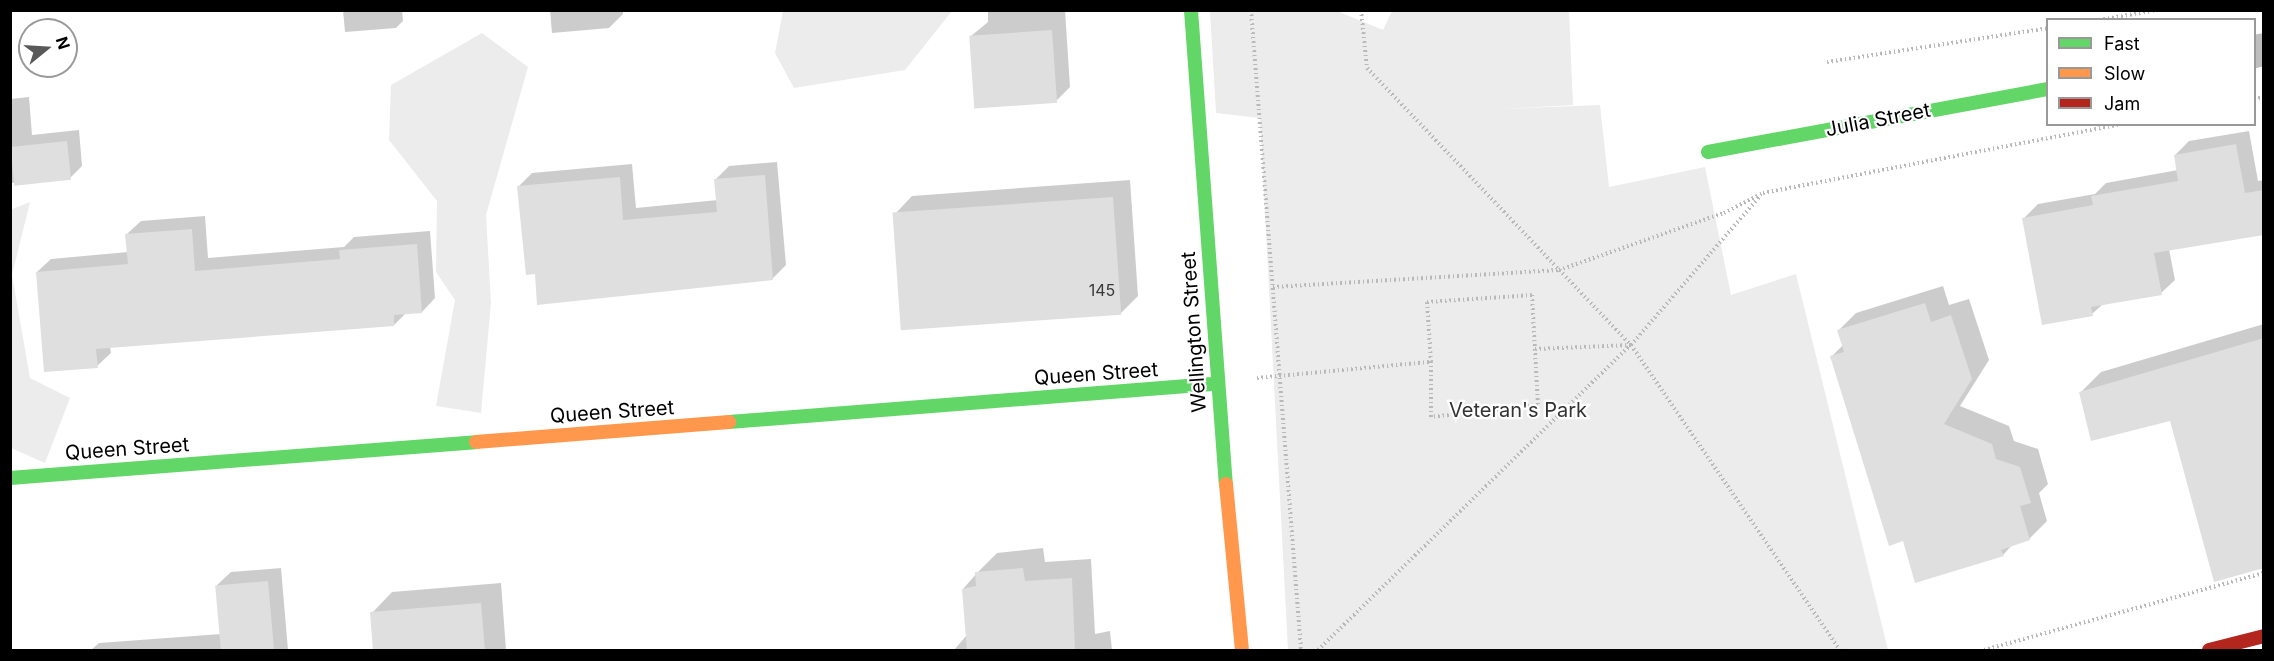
<!DOCTYPE html>
<style>
body{margin:0}
#map{position:relative;width:2274px;height:661px;overflow:hidden;background:#fff;font-family:Inter,sans-serif}
div>[style]{position:absolute}
.green>*{inset:0;background:#ececec}
.shadow>*{inset:0;background:#0003}
.building>*{inset:0;background:#dfdfdf;transform-origin:0 0}
.path>*{height:4px;margin-top:-2px;transform-origin:0;background:repeating-linear-gradient(90deg,#b9b9b9 0 1.5px,transparent 0 4.5px)}
.street>*{height:33px;margin:-16.5px;padding:0 16.5px;transform-origin:16.5px;border-radius:16.5px;background:#bebebe}
.fast>*{height:14px;margin:-7px;padding:0 7px;transform-origin:7px;border-radius:7px;background:#63d668}
.slow>*{height:14px;margin:-7px;padding:0 7px;transform-origin:7px;border-radius:7px;background:#ff974d}
.jam>*{height:14px;margin:-7px;padding:0 7px;transform-origin:7px;border-radius:7px;background:#b3261e}
span{translate:-50% -50%;white-space:nowrap;text-align:center;line-height:1.15;-webkit-text-stroke:4.5px #fff;paint-order:stroke}
.number-label{font-size:16px;color:#383838}
.number-label span{-webkit-text-stroke-width:0}
.street-label{font-size:20px;color:#000}
.park-label{font-size:20px;color:#333}
.frame{position:absolute;inset:0;border:12px solid #000;pointer-events:none}
.legend{position:absolute;left:2046px;top:18px;width:210px;height:108px;box-sizing:border-box;background:#fff;border:2px solid #999;margin:0;padding:8px 10px;list-style:none;font-size:18px;color:#000}
.legend li{display:flex;align-items:center;gap:12px;height:30px}
.legend b{width:30px;border:2px solid #999}
.north{position:absolute;left:18px;top:18px;width:60px;height:60px;box-sizing:border-box;background:#fff;border:2px solid #999;border-radius:50%;rotate:72deg;font-size:16px;font-weight:700;line-height:24px;text-align:center;color:#000}
.north::after{content:'';display:block;margin:auto;width:21px;height:27px;background:#595959;clip-path:polygon(50% 0,100% 100%,50% 72%,0 100%)}
</style>
<div id="map">
<div class="green">
<i style="clip-path:polygon(783px 11px,783px 10px,952px 11px,905px 70px,794px 88px,775px 53px)"></i>
<i style="clip-path:polygon(1210px 11px,1337px 11px,1383px 30px,1392px 11px,1569px 11px,1573px 105px,1500px 109px,1600px 105px,1609px 187px,1705px 167px,1731px 295px,1796px 274px,1888px 650px,1288px 650px,1260px 118px,1216px 113px)"></i>
<i style="clip-path:polygon(482px 33px,528px 67px,486px 215px,491px 303px,481px 413px,436px 406px,455px 300px,436px 272px,437px 201px,389px 140px,391px 85px)"></i>
<i style="clip-path:polygon(30px 202px,12px 275px,30px 378px,70px 398px,45px 463px,11px 448px,10px 210px)"></i>
</div>
<div class="shadow">
<i style="clip-path:polygon(343px 10px,402px 10px,403px 21px,396px 28px,345px 32px)"></i>
<i style="clip-path:polygon(550px 10px,623px 10px,623px 14px,609px 28px,552px 33px)"></i>
<i style="clip-path:polygon(988px 10px,1065px 10px,1070px 87px,1056px 101px,971px 36px,988px 22px)"></i>
<i style="clip-path:polygon(29px 97px,32px 135px,79px 130px,82px 166px,70px 178px,10px 183px,10px 99px)"></i>
<i style="clip-path:polygon(2249px 131px,2258px 181px,2264px 180px,2264px 233px,2169px 249px,2175px 280px,2161px 293px,2103px 304px,2092px 314px,2024px 218px,2038px 204px,2095px 194px,2106px 183px,2178px 170px,2175px 155px,2189px 141px)"></i>
<i style="clip-path:polygon(777px 162px,786px 265px,772px 279px,536px 272px,518px 187px,532px 173px,632px 164px,636px 208px,718px 200px,716px 179px,729px 166px)"></i>
<i style="clip-path:polygon(1130px 180px,1138px 296px,1120px 314px,895px 214px,912px 196px)"></i>
<i style="clip-path:polygon(205px 216px,208px 258px,344px 247px,354px 237px,430px 231px,435px 298px,422px 312px,406px 313px,394px 325px,110px 347px,111px 353px,97px 366px,37px 272px,51px 259px,128px 252px,127px 234px,141px 221px)"></i>
<i style="clip-path:polygon(1943px 286px,1949px 305px,1969px 299px,1989px 360px,1960px 406px,2009px 426px,2014px 441px,2038px 449px,2048px 484px,2039px 493px,2047px 521px,2029px 539px,2013px 544px,2003px 555px,1904px 540px,1832px 356px,1843px 345px,1838px 331px,1856px 313px)"></i>
<i style="clip-path:polygon(2264px 324px,2264px 567px,2171px 419px,2081px 392px,2101px 372px)"></i>
<i style="clip-path:polygon(1043px 548px,1045px 562px,1091px 559px,1095px 634px,1110px 631px,1112px 650px,954px 650px,967px 635px,963px 589px,977px 573px,997px 553px)"></i>
<i style="clip-path:polygon(281px 568px,288px 650px,91px 650px,99px 643px,221px 634px,217px 585px,231px 572px)"></i>
<i style="clip-path:polygon(501px 583px,506px 650px,375px 650px,372px 613px,392px 592px)"></i>
</div>
<div class="building">
<i style="left:1052px;top:30px;width:73px;height:83px;rotate:86deg"></i>
<i style="left:67px;top:141px;width:39px;height:57px;rotate:84deg"></i>
<i style="clip-path:polygon(2236px 144px,2245px 193px,2264px 190px,2264px 235px,2154px 253px,2162px 295px,2091px 307px,2093px 316px,2042px 325px,2022px 218px,2093px 205px,2091px 196px,2178px 181px,2174px 155px)"></i>
<i style="clip-path:polygon(765px 175px,773px 280px,537px 305px,535px 274px,526px 275px,517px 186px,620px 177px,623px 220px,717px 212px,714px 179px)"></i>
<i style="left:1113px;top:197px;width:118px;height:221px;rotate:86deg"></i>
<i style="clip-path:polygon(192px 229px,195px 271px,340px 259px,339px 250px,417px 244px,422px 313px,394px 315px,394px 326px,96px 349px,98px 368px,44px 372px,36px 272px,128px 264px,125px 234px)"></i>
<i style="clip-path:polygon(1925px 303px,1931px 322px,1951px 315px,1972px 379px,1944px 424px,1992px 444px,1996px 459px,2020px 467px,2031px 503px,2020px 506px,2030px 540px,2001px 550px,2004px 556px,1915px 583px,1903px 541px,1889px 546px,1830px 356px,1844px 352px,1837px 330px)"></i>
<i style="clip-path:polygon(2264px 338px,2264px 568px,2214px 582px,2170px 421px,2091px 441px,2079px 392px)"></i>
<i style="clip-path:polygon(1023px 568px,1025px 581px,1072px 578px,1075px 651px,967px 651px,962px 589px,976px 586px,975px 572px)"></i>
<i style="left:268px;top:581px;width:70px;height:53px;rotate:85deg"></i>
<i style="clip-path:polygon(481px 603px,485px 651px,373px 651px,370px 612px)"></i>
</div>
<div class="path">
<i style="left:1251px;top:10px;width:642px;rotate:85.53deg"></i>
<i style="left:1361px;top:10px;width:58px;rotate:84.1deg"></i>
<i style="left:1367px;top:68px;width:383px;rotate:46.4deg"></i>
<i style="left:1631px;top:345px;width:370px;rotate:55.6deg"></i>
<i style="left:2099px;top:20px;width:59px;rotate:-9.8deg"></i>
<i style="left:1827px;top:62px;width:224px;rotate:-8.7deg"></i>
<i style="left:2254px;top:99px;width:10px;rotate:-11deg"></i>
<i style="left:1273px;top:287px;width:287px;rotate:-3.4deg"></i>
<i style="left:1559px;top:270px;width:175px;rotate:-19.1deg"></i>
<i style="left:1724px;top:213px;width:44px;rotate:-27.1deg"></i>
<i style="left:1763px;top:193px;width:364px;rotate:-10.9deg"></i>
<i style="left:1535px;top:349px;width:96px;rotate:-2.4deg"></i>
<i style="left:1257px;top:378px;width:175px;rotate:-5.3deg"></i>
<i style="left:1431px;top:362px;width:60px;rotate:-93.8deg"></i>
<i style="left:1427px;top:302px;width:105px;rotate:-3.8deg"></i>
<i style="left:1532px;top:295px;width:110px;rotate:86.9deg"></i>
<i style="left:1538px;top:405px;width:108px;rotate:173.6deg"></i>
<i style="left:1431px;top:417px;width:55px;rotate:-90deg"></i>
<i style="left:1318px;top:650px;width:437px;rotate:-44.3deg"></i>
<i style="left:1631px;top:345px;width:197px;rotate:-49.1deg"></i>
<i style="left:1984px;top:650px;width:290px;rotate:-15.4deg"></i>
</div>
<div class="street">
<i style="left:2254px;top:51px;width:10px;rotate:-11deg"></i>
</div>
<div class="fast">
<i style="left:1191px;top:10px;width:475px;rotate:85.8deg"></i>
<i style="left:1708px;top:152px;width:346px;rotate:-10.5deg"></i>
<i style="left:729px;top:422px;width:488px;rotate:-4.5deg"></i>
<i style="left:10px;top:478px;width:467px;rotate:-4.4deg"></i>
</div>
<div class="slow">
<i style="left:476px;top:442px;width:254px;rotate:-4.5deg"></i>
<i style="left:1226px;top:484px;width:167px;rotate:84.5deg"></i>
</div>
<div class="jam">
<i style="left:2209px;top:650px;width:57px;rotate:-14.3deg"></i>
</div>
<div class="number-label">
<span style="left:1102px;top:290px">145</span>
</div>
<div class="street-label">
<span style="left:1878px;top:120px;rotate:-11deg">Julia Street</span>
<span style="left:1194px;top:332px;rotate:-94deg">Wellington Street</span>
<span style="left:1096px;top:374px;rotate:-4deg">Queen Street</span>
<span style="left:612px;top:412px;rotate:-4deg">Queen Street</span>
<span style="left:127px;top:449px;rotate:-4deg">Queen Street</span>
</div>
<div class="park-label">
<span style="left:1518px;top:410px">Veteran's Park</span>
</div>
<div class="frame"></div>
<ul class="legend">
<li><b style="height:8px;background:#63d668"></b>Fast</li>
<li><b style="height:8px;background:#ff974d"></b>Slow</li>
<li><b style="height:8px;background:#b3261e"></b>Jam</li>
</ul>
<div class="north">N</div>
</div>
